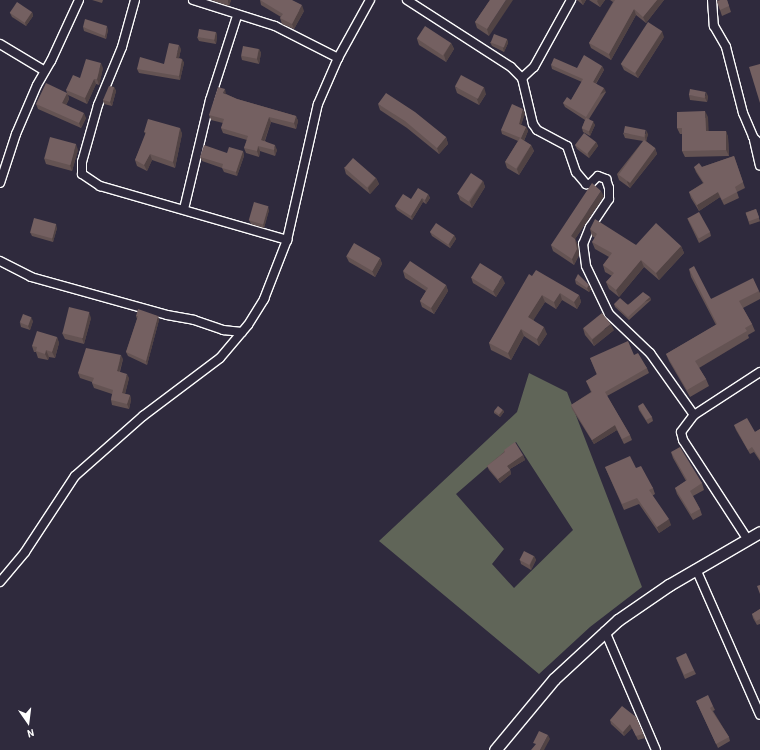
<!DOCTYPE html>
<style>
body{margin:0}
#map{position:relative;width:760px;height:750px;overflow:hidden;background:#2f2a3d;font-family:"Patrick Hand",sans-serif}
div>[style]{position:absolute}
.green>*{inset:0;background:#606558}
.roads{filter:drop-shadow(1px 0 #fff) drop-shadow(-1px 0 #fff) drop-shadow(0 1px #fff) drop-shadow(0 -1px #fff)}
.minor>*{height:8px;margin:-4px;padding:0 4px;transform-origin:4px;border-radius:4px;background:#2f2a3d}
.secondary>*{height:11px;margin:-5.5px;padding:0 5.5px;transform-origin:5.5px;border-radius:5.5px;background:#2f2a3d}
.wall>*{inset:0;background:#645353;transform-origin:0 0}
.shaded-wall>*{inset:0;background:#514344;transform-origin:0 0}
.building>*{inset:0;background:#746061;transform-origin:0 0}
span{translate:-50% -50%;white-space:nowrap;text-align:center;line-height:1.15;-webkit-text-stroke:3px #2f2a3d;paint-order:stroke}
.north{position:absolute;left:8px;top:702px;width:40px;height:40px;-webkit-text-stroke:3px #2f2a3d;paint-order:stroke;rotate:166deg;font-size:11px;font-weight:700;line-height:16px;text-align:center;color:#fff}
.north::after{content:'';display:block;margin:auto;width:14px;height:18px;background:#fff;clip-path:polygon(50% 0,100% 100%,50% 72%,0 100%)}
</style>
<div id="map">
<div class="green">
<i style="clip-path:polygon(evenodd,529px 373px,567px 392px,642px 587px,590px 627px,539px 674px,379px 541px,517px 412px,529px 373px,516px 442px,573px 530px,514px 588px,492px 564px,504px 549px,456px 494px,516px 442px)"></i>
</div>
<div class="roads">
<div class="minor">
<i style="left:135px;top:0;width:49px;rotate:105.5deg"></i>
<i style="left:122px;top:47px;width:63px;rotate:112.5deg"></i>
<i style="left:98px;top:105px;width:59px;rotate:105.7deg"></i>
<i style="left:82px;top:162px;width:12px;rotate:90deg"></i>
<i style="left:82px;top:174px;width:22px;rotate:34deg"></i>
<i style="left:100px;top:186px;width:195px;rotate:16.1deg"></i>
<i style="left:193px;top:0;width:86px;rotate:17.6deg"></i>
<i style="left:275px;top:26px;width:71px;rotate:26.9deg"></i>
<i style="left:407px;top:0;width:124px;rotate:32.8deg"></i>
<i style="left:511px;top:67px;width:16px;rotate:45deg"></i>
<i style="left:522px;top:78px;width:47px;rotate:76.6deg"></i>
<i style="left:533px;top:124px;width:7px;rotate:56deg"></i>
<i style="left:537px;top:130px;width:34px;rotate:28deg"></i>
<i style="left:567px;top:146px;width:28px;rotate:71deg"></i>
<i style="left:576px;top:172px;width:16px;rotate:50deg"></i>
<i style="left:586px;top:184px;width:4px"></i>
<i style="left:590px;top:184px;width:11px;rotate:-45deg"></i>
<i style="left:598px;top:176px;width:9px;rotate:21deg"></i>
<i style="left:606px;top:179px;width:9px;rotate:72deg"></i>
<i style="left:609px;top:188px;width:11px;rotate:90deg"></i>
<i style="left:609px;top:199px;width:34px;rotate:124deg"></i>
<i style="left:590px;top:227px;width:18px;rotate:112deg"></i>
<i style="left:583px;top:244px;width:22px;rotate:82deg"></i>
<i style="left:586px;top:266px;width:53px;rotate:64.4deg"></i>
<i style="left:609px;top:314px;width:57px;rotate:43.6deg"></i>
<i style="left:650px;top:353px;width:76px;rotate:54.6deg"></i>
<i style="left:712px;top:0;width:26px;rotate:86deg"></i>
<i style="left:714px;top:26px;width:24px;rotate:60deg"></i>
<i style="left:726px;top:47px;width:68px;rotate:75.6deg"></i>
<i style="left:743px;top:113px;width:26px;rotate:67deg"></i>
<i style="left:753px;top:137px;width:10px;rotate:45deg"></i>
<i style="left:0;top:44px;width:52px;rotate:31deg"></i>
<i style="left:522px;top:78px;width:16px;rotate:-43deg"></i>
<i style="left:534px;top:67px;width:77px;rotate:-61.1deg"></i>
<i style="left:754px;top:140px;width:26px;rotate:77deg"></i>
<i style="left:0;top:183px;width:52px;rotate:-71.9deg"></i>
<i style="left:16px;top:134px;width:53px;rotate:-66.8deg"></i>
<i style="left:37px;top:85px;width:28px;rotate:-60deg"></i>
<i style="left:51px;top:61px;width:67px;rotate:-65.3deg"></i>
<i style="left:184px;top:209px;width:112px;rotate:-76.6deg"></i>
<i style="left:210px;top:100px;width:88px;rotate:-72.2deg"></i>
<i style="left:0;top:261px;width:35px;rotate:27deg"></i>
<i style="left:31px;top:277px;width:141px;rotate:15.6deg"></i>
<i style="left:167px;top:315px;width:27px;rotate:10deg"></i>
<i style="left:194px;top:320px;width:31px;rotate:19deg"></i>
<i style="left:223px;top:330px;width:19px;rotate:6deg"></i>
<i style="left:748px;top:540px;width:119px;rotate:-123deg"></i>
<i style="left:683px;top:440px;width:8px;rotate:-104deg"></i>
<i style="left:681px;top:432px;width:21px;rotate:-53deg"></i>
<i style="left:694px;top:415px;width:79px;rotate:-33.1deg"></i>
<i style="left:696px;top:569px;width:159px;rotate:66.3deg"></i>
<i style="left:0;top:582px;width:39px;rotate:-50deg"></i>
<i style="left:25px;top:552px;width:91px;rotate:-56.7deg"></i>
<i style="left:75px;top:476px;width:91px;rotate:-41.4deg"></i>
<i style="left:143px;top:416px;width:96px;rotate:-37deg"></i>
<i style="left:220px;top:358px;width:43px;rotate:-49.7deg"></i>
<i style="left:248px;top:325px;width:31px;rotate:-58deg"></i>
<i style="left:264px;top:299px;width:63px;rotate:-68.7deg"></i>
<i style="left:287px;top:240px;width:139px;rotate:-77.2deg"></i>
<i style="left:318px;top:104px;width:50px;rotate:-66.5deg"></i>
<i style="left:338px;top:58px;width:66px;rotate:-61.1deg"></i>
<i style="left:605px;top:631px;width:129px;rotate:66.8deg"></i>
</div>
<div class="secondary">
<i style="left:495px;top:750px;width:92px;rotate:-50.3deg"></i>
<i style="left:554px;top:679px;width:87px;rotate:-42.7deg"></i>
<i style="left:618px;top:620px;width:62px;rotate:-34.5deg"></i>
<i style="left:669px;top:585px;width:105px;rotate:-30.2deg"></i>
</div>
</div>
<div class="wall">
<i style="clip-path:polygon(92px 0,103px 0,102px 3px)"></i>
<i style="clip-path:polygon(211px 0,231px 0,229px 6px)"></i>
<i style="clip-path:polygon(260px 0,304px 11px,294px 29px,282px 24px,280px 18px,281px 17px,261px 5px)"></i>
<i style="clip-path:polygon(490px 0,489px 36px,477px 28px,475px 22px)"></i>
<i style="clip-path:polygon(577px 0,586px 0,583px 5px)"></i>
<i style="clip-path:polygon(589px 0,605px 0,600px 7px)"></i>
<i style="clip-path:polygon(610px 0,664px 0,646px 23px,636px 15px,611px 60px,591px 48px,589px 43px,613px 2px)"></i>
<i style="clip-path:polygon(727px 0,731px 12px,722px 16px,717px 1px)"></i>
<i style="clip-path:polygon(32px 12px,33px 16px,26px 26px,12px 17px,10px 13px)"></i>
<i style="clip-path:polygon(83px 27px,108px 30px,106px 39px,84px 31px)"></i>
<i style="clip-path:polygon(216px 32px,217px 36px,216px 44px,199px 41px,197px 37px)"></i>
<i style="clip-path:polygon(664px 37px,638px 78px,624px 70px,621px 64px)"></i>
<i style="clip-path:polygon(417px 39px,451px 43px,454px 49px,446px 62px,419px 45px)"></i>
<i style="clip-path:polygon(507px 39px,508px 43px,504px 52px,492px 46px,490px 42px)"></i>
<i style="clip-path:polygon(181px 49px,179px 58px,182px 59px,184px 63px,180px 80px,139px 73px,137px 69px,164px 64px)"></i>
<i style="clip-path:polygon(259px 49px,261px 53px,259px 64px,242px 60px,241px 56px)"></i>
<i style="clip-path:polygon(551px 65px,577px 68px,602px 66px,604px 70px,596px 84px,606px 92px,589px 119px,595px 125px,590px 136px,583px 132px,582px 128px,585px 120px,565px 107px,563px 103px,571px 100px,582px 82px,552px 69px)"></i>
<i style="clip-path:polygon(103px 68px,99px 85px,96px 84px,87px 104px,68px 95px,69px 99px,66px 105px,86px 118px,81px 128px,38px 109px,36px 104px,67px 93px,66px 90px,80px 78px)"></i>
<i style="clip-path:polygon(114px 87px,116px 91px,112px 106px,104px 104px,103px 100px)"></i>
<i style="clip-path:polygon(455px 87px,486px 94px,479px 105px,457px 93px)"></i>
<i style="clip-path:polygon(226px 94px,237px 99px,296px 116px,298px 121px,296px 129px,271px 122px,265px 141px,277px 150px,275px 156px,260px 151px,259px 157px,246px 153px,244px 148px,247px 140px,223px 133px,221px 128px,223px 123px,211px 120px,209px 115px)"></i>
<i style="clip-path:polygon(689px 95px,708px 96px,707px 102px,690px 100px)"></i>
<i style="clip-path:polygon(378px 104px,446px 137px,448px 144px,439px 154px,407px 128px,380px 110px)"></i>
<i style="clip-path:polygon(525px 113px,521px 125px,526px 127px,528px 131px,524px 141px,531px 145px,534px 151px,519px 175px,507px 168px,505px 162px,518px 141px,502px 134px,501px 130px)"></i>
<i style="clip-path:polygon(708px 117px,708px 131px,726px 131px,728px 137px,729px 156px,685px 157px,682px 151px,682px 134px,680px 134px,677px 128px)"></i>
<i style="clip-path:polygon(180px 128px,182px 134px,175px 168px,152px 160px,147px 171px,137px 166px,135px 160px,146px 134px,144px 132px)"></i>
<i style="clip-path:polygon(623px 133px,648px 134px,646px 141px,655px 148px,657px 154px,630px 188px,619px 180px,617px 174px,643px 141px,625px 138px)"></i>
<i style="clip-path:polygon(596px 142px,598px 146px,589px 158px,577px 149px,575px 145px)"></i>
<i style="clip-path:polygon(78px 150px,72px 171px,46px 164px,44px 158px)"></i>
<i style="clip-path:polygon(243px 151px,244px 156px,237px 176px,224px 172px,222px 168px,202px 161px,200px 157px)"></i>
<i style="clip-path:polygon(734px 156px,745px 188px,737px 192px,739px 198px,724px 205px,720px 197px,699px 211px,691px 198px,689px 192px,703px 183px,696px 172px,694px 167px,702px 167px)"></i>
<i style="clip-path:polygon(344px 167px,376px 178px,379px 184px,370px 194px,346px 174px)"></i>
<i style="clip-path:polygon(483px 181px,485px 187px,472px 208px,460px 200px,458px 194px)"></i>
<i style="clip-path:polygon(428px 194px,430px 198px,426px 204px,423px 202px,412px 220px,397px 210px,395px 206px,411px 199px)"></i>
<i style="clip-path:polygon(604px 196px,575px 239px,578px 245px,579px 255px,574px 265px,553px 251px,551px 245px)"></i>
<i style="left:756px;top:209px;width:13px;height:11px;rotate:72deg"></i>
<i style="clip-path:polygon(269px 210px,264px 228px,251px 224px,249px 220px)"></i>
<i style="clip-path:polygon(687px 218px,710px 232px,711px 236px,699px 243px)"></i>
<i style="clip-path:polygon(57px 228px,53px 242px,32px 236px,30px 232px)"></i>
<i style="clip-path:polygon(590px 229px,636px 245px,681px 246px,684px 253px,659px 280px,644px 267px,619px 297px,609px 289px,606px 282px,612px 276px,605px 272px,603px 265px,609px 257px,595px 249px,592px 242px,595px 238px,592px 236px)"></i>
<i style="clip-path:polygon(430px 232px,454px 235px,456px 239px,450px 248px,432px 236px)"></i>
<i style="clip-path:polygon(346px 256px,380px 258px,382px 264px,375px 277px,349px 262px)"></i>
<i style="clip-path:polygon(689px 269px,711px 299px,759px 291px,760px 293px,760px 299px,743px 308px,752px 324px,755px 331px,748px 335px,749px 338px,699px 368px,706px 379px,709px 386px,690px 397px,669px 361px,666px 354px,716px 325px,691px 277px)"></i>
<i style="clip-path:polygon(403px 271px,446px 285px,448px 291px,434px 314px,422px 307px,420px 301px,426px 291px,405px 278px)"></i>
<i style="clip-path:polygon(532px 276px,579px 295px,581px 302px,577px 309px,562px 300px,556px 309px,545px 302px,533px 320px,547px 334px,539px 346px,524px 336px,511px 360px,491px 350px,489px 343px)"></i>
<i style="clip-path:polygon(471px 277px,505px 283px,496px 297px,473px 283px)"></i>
<i style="clip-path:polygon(575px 280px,591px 289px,589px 292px,576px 284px)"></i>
<i style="clip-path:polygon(650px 297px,651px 300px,629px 320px,615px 307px,614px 304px,628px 305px)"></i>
<i style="clip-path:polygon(136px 316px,158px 316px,159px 320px,147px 365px,128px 356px,126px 352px,137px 319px)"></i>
<i style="clip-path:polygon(91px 318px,84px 344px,65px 339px,62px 333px)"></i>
<i style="clip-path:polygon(33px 321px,30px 330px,21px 327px,20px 323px)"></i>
<i style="clip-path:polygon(583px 328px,614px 330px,594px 346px,585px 335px)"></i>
<i style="clip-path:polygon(57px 337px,59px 343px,55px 358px,49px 357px,48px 360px,38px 358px,36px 352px,34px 352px,32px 346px)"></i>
<i style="clip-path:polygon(634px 355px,647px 368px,649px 373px,607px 396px,630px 435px,632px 440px,624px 444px,617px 430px,594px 444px,572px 409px,571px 405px,591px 392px,586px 381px,597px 375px,590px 358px)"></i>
<i style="clip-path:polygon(123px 359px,120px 372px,129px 378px,125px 394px,130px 395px,131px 400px,129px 409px,112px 405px,111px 400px,112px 394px,94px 388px,92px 383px,92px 382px,80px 378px,78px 373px)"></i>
<i style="clip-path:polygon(638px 406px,652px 417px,653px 421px,648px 424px,639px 410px)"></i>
<i style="clip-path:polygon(503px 410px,504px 412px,500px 417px,494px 413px,494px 411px)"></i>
<i style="clip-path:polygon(734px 425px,755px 432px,760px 429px,760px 461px,754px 452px,750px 454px,736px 430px)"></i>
<i style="clip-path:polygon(504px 450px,523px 455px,525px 460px,510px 469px,511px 474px,500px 483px,489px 470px,487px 466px,504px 452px)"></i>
<i style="clip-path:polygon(671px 452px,702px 483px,704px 490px,693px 496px,700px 509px,702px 515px,693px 520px,677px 494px,675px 488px,686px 481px,673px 458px)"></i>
<i style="clip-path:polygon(605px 467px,636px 468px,653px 488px,655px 494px,652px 496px,671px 525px,659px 533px,639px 504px,624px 510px)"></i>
<i style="clip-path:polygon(534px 556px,536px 560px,531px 570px,521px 564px,520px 560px)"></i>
<i style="clip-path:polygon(760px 609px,760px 624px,757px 625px,753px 618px,752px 614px)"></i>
<i style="clip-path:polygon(676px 658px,694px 670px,696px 674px,685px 679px)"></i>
<i style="clip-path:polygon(696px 701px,713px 706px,715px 710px,713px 711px,729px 737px,730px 741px,718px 748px)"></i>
<i style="clip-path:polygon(636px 717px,645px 738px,638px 740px,632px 728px,624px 736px,611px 724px,610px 720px)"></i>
</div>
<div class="shaded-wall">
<i style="clip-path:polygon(228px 0,231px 0,229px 6px,228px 2px)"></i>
<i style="clip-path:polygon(506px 0,513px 0,489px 36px,487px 29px)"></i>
<i style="clip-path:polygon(581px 0,586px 0,583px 5px)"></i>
<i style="clip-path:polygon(598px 0,605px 0,600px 7px,597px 1px)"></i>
<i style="clip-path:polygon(657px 0,664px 0,646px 23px,643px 17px)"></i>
<i style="clip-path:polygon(302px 5px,304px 11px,294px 29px,292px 24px)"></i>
<i style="clip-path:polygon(634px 9px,636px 15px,611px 60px,609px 54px)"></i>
<i style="clip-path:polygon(32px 12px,33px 16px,26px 26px,25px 22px)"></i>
<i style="clip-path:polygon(107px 26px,108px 30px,106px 39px,105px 36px)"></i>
<i style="clip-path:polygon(662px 31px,664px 37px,638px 78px,635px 72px)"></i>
<i style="clip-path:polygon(216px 32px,217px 36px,216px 44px,214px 40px)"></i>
<i style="clip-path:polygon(507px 39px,508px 43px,504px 52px,503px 48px)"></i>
<i style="clip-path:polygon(451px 43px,454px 49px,446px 62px,444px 55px)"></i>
<i style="clip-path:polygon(179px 45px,181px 49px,178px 62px,176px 58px)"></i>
<i style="clip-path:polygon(259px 49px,261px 53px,259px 64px,257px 59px)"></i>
<i style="clip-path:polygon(182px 59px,184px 63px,180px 80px,179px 76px)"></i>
<i style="clip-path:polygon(101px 63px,103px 68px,99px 85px,97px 79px)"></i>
<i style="clip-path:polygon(602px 66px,604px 70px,594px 86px,593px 82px)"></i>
<i style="clip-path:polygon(94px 79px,96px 84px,87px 104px,85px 98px)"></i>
<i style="clip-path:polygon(114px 87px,116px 91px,112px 106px,110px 102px)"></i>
<i style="clip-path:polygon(484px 87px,486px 94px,479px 105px,477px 99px)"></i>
<i style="left:604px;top:88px;width:4px;height:34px;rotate:63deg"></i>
<i style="clip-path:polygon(225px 89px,226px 94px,223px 93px)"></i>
<i style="clip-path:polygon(706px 92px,708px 96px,707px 102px,705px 98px)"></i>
<i style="clip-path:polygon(67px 93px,69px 99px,64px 109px,62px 103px)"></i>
<i style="clip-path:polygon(523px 109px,525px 113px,520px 128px,519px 124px)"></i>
<i style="clip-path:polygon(705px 111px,708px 117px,709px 137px,706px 131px)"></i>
<i style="clip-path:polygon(84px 113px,86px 118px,81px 128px,79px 123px)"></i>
<i style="clip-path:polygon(296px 116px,298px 121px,296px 129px,294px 123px)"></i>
<i style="clip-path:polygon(269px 117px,271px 122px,263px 145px,261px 140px)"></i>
<i style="clip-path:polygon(593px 121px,595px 125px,590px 136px,589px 131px)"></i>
<i style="clip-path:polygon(526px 127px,528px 131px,523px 143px,521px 138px)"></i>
<i style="clip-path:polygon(180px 128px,182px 134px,175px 168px,173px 162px)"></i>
<i style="clip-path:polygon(646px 130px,648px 134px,646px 142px,645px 137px)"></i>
<i style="clip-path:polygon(726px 131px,728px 137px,729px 156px,726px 150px)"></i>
<i style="clip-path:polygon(446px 137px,448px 144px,439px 154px,437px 148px)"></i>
<i style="clip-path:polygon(596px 142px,598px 146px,589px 158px,588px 153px)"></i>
<i style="clip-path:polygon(76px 144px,78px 150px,72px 171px,70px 165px)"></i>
<i style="clip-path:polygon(275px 145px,277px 150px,275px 156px,274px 150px)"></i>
<i style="clip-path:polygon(531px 145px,534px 151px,519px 175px,517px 169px)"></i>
<i style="clip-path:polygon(258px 146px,260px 151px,259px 157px,257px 151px)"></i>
<i style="clip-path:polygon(655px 148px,657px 154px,630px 188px,627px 182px)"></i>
<i style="clip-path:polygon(243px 151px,244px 156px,237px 176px,236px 172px)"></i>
<i style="clip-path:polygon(150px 154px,152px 160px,147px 171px,144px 165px)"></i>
<i style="clip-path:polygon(376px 178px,379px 184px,370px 194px,368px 188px)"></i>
<i style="clip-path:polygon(483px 181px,485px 187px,472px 208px,470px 202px)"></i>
<i style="clip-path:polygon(601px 191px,604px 196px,573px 242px,571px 236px)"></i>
<i style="clip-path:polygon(718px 192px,720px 197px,699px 211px,697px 205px)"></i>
<i style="clip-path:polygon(428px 194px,430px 198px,426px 204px,425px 200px)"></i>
<i style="clip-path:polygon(422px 198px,423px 202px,412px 220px,411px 216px)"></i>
<i style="clip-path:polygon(268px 206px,269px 210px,264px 228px,263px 224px)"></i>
<i style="clip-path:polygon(56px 224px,57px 228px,53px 242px,52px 238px)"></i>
<i style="clip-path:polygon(454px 235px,456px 239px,450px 248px,449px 244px)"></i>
<i style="clip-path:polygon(575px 239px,578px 245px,579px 255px,574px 265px,572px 259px)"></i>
<i style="clip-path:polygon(681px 246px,684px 253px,659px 280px,656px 273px)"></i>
<i style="clip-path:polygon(380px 258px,382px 264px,375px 277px,372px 271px)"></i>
<i style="clip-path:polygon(641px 260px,644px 267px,619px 297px,616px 290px)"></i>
<i style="clip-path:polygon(502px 277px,505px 283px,496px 297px,493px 291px)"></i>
<i style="clip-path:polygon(446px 285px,448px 291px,434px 314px,431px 308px)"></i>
<i style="clip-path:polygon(589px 285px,591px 289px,589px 292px,587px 288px)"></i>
<i style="clip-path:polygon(560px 293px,562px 300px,556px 309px,554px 302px)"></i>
<i style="clip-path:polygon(542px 295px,545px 302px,531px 324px,528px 317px)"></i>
<i style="clip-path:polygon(579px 295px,581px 302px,577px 309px,574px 302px)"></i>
<i style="left:650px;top:297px;width:3px;height:30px;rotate:72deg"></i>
<i style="clip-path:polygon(89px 312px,91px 318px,84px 344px,82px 338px)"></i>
<i style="clip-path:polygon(158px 316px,159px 320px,147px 365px,146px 361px)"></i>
<i style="clip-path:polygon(31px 317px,33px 321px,30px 330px,28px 326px)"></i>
<i style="clip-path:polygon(611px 324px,614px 330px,594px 346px,592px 340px)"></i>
<i style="clip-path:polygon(544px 327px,547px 334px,539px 346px,537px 339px)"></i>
<i style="clip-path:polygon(521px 329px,524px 336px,511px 360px,508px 353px)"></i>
<i style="clip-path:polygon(57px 337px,59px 343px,55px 358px,52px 352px)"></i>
<i style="clip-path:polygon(46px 350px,49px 357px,48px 360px,45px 354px)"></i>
<i style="clip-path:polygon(121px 355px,123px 359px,118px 376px,117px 371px)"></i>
<i style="clip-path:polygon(127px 374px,129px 378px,124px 398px,122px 393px)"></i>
<i style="clip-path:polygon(130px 395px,131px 400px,129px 409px,127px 404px)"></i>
<i style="clip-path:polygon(503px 410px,504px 412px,500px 417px,499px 415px)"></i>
<i style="clip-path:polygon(615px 425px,617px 430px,594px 444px,592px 440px)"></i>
<i style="clip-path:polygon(523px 455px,525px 460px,508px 470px,507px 466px)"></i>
<i style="clip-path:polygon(510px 470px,511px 474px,500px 483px,498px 479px)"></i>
<i style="clip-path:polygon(669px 519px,671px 525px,659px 533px,657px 527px)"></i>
<i style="clip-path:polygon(534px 556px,536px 560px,531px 570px,530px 565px)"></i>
<i style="clip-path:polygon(630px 724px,632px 728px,624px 736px,623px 732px)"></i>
<i style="clip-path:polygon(548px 735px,550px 739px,544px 750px,540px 750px)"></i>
</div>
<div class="building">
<i style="clip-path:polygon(260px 0,292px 0,302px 5px,292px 24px,280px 18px,283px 14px)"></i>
<i style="clip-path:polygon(490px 0,506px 0,487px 29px,475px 22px)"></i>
<i style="clip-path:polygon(615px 0,657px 0,643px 17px,634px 9px,609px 54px,589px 43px)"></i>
<i style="clip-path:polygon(720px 0,727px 0,729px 6px,720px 10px,717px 1px)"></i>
<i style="left:17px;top:2px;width:18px;height:13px;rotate:34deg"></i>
<i style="clip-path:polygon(85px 19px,107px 26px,105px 36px,83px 27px)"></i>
<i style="left:648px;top:22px;width:17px;height:50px;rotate:33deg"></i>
<i style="left:425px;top:26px;width:31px;height:15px;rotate:33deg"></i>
<i style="left:199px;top:29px;width:17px;height:8px;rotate:10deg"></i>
<i style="left:494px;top:34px;width:14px;height:9px;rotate:21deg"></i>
<i style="clip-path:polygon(169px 43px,179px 45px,176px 58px,182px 59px,179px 76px,137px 69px,140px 57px,164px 64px)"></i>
<i style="left:243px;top:46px;width:16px;height:10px;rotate:11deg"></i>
<i style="clip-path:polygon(584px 55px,602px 66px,593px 82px,604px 88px,586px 117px,563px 103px,567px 97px,571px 100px,583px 79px,551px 65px,554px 58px,577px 68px)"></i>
<i style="clip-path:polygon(86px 59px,101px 63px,97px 79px,94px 79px,85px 98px,66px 90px,73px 75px,80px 78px)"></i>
<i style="clip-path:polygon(760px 64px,760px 103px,749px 67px)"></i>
<i style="left:461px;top:75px;width:26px;height:13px;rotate:28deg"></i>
<i style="clip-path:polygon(46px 83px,67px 93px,62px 103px,84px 113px,79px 123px,36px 104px)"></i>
<i style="clip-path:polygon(109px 86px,114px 87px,110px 102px,103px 100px)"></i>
<i style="clip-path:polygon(218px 87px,225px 89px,223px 93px,237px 99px,296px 116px,294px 123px,269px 117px,261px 140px,275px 145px,274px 150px,258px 146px,257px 151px,244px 148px,248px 136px,221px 128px,224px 119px,209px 115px)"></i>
<i style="left:690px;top:89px;width:16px;height:6px;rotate:11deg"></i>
<i style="clip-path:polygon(386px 93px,415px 112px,446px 137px,437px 148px,405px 121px,378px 104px)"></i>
<i style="clip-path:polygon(512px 104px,523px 109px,519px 124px,526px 127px,521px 138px,501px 130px)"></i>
<i style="clip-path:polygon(705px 111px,706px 131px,726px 131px,726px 150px,682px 151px,682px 128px,677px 128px,677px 112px)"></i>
<i style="left:586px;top:118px;width:8px;height:11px;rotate:23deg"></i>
<i style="clip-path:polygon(148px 119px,180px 128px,173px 162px,150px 154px,144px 165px,135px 160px,146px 132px,144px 132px)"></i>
<i style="left:625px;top:126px;width:21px;height:7px;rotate:11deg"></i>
<i style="left:584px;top:133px;width:15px;height:15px;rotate:37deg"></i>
<i style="left:50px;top:137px;width:27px;height:22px;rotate:15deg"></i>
<i style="left:520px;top:138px;width:13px;height:28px;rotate:32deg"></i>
<i style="left:644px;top:140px;width:14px;height:43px;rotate:36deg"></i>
<i style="clip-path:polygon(204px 145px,227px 153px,229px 147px,243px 151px,236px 172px,222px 168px,223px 164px,200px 157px)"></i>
<i style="clip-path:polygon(734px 156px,743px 182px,735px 187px,737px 192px,722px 200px,718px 192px,697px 205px,689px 192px,704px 183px,694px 167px,699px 163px,702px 167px)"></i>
<i style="left:353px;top:158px;width:30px;height:13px;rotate:41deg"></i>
<i style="left:471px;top:173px;width:14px;height:25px;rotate:34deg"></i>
<i style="clip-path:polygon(592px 183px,601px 191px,571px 236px,575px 239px,577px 249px,572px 259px,551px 245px)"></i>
<i style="clip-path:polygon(418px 188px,428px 194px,425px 200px,422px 198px,411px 216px,395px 206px,403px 194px,411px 199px)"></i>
<i style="left:254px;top:202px;width:15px;height:19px;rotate:16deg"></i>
<i style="left:756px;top:209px;width:9px;height:11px;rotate:69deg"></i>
<i style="left:699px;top:212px;width:23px;height:13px;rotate:61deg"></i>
<i style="left:34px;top:218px;width:23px;height:15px;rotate:15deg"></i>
<i style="clip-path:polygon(595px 219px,636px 245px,656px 223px,681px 246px,656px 273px,641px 260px,616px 290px,606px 282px,614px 273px,603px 265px,612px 253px,592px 242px,597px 234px,590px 229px)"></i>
<i style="left:436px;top:223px;width:22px;height:11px;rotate:34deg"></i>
<i style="left:354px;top:243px;width:30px;height:15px;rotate:30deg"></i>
<i style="clip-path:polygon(410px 261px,446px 285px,431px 308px,420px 301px,428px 288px,403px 271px)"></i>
<i style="left:480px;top:263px;width:26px;height:17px;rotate:32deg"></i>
<i style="clip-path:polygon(694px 266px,711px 299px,753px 278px,759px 291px,739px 301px,752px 324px,745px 328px,747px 331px,695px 361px,706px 379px,687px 390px,666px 354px,717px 324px,689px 269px)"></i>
<i style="clip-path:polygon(536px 270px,579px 295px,574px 302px,560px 293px,554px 302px,542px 295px,528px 317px,544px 327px,537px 339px,521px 329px,508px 353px,489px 343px,529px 274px,532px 276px)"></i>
<i style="clip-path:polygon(578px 274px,589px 285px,587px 288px,575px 280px)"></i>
<i style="clip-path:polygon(643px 292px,650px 297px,628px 317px,614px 304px,620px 298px,628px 305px)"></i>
<i style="left:69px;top:307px;width:21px;height:27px;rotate:14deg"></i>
<i style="clip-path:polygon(138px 309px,158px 316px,146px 361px,126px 352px,138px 316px,136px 316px)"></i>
<i style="left:602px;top:313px;width:14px;height:24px;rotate:51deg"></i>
<i style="left:23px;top:314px;width:9px;height:9px;rotate:21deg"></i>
<i style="clip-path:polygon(37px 331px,57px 337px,52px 352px,46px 350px,45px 354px,36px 351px,37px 347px,32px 346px)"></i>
<i style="clip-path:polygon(628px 341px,634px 355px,638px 353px,647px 368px,605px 392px,630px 435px,622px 439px,615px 425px,592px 440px,571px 405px,592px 392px,586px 381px,597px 374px,590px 358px)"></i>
<i style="clip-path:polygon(86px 348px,121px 355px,117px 371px,127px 374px,122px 393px,130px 395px,127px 404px,111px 400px,113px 390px,92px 383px,94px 378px,78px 373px)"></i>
<i style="clip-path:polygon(643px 403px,652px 417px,646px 420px,638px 406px)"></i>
<i style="left:498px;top:406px;width:6px;height:6px;rotate:39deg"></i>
<i style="clip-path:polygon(747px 418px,755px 432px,760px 429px,760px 459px,752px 447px,748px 450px,734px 425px)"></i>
<i style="clip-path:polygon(515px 442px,523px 455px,507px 466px,510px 470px,498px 479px,487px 466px,505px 452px,504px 450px)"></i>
<i style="clip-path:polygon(680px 447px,702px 483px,690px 491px,700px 509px,691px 514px,675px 488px,687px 480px,671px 452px)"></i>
<i style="clip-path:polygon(630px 456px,636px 468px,641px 466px,653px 488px,649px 490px,669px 519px,657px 527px,637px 498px,622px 504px,605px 467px)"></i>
<i style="left:524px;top:551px;width:11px;height:10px;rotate:27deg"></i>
<i style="clip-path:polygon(760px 585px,760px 594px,757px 586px)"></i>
<i style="clip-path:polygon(760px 609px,760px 619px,756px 621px,752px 614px)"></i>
<i style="left:686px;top:653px;width:19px;height:11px;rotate:65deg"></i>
<i style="clip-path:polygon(708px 695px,713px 706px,710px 708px,729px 737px,716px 744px,696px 701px)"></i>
<i style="clip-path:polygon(622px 706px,636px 717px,643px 734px,636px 736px,630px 724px,623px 732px,610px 720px)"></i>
<i style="clip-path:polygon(539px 731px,548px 735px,540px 750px,531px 750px,536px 744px,533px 743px)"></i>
</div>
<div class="north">N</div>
</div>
